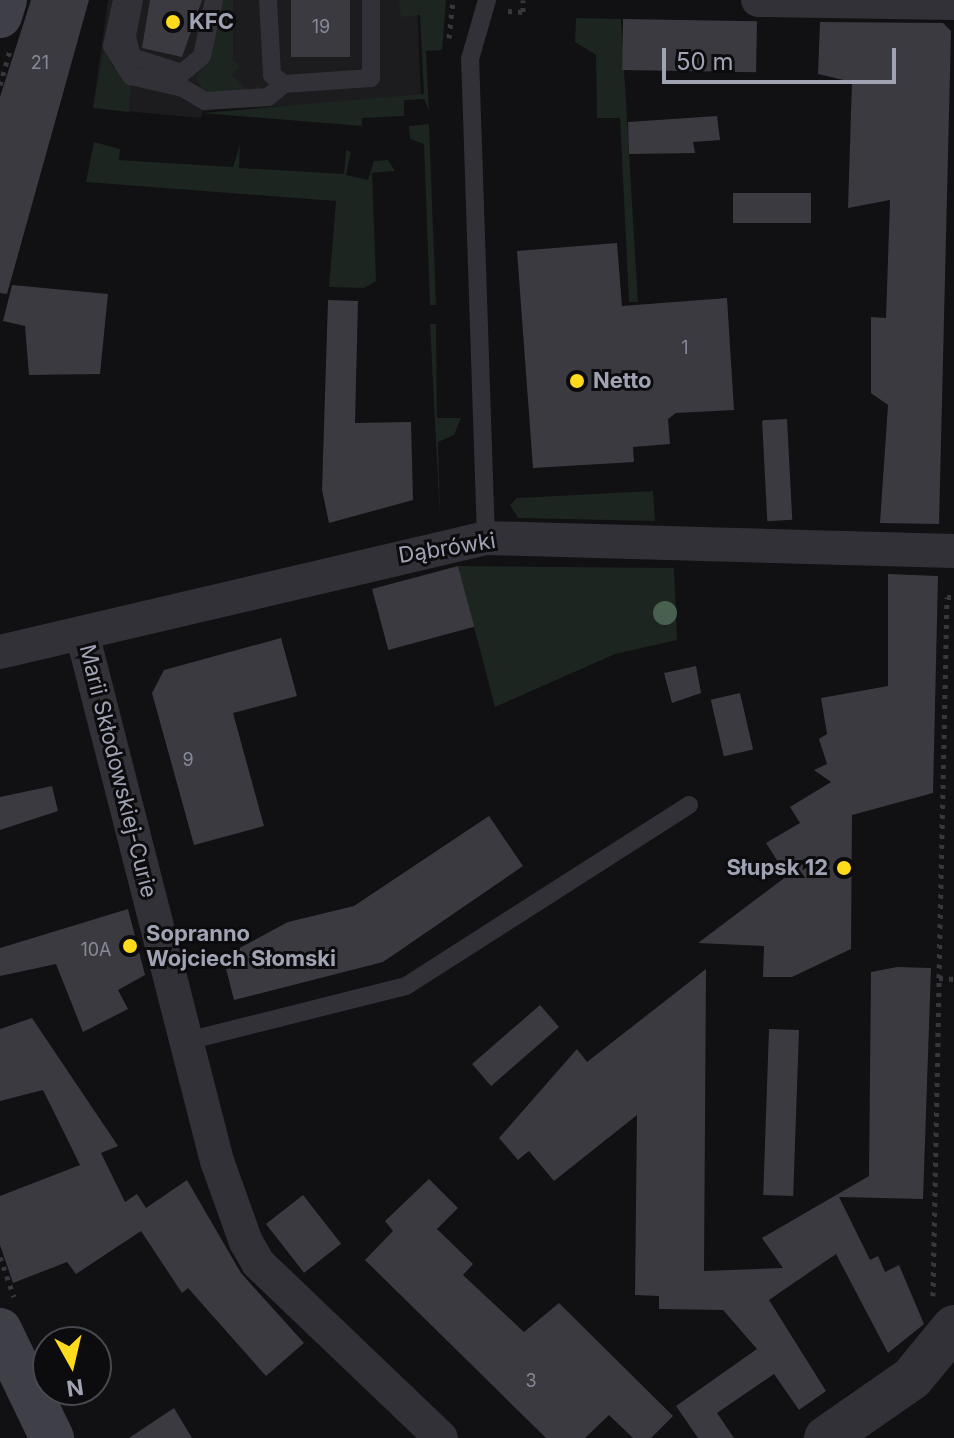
<!DOCTYPE html>
<meta charset="utf-8">
<style>
body{margin:0}
#map{position:relative;width:954px;height:1438px;overflow:hidden;background:#111012;font-family:Inter,sans-serif}
div>[style]{position:absolute}
.built>*{inset:0;background:#1c1c1f}
.green>*{inset:0;background:#1c251f}
.building>*{inset:0;background:#3a3a40;transform-origin:0 0}
.path>*{height:5px;margin-top:-2.5px;transform-origin:0;background:repeating-linear-gradient(90deg,#37383e 0 4px,transparent 0 10px)}
.service>*{height:18px;margin:-9px;padding:0 9px;transform-origin:9px;border-radius:9px;background:#313137}
.minor>*{height:34px;margin:-17px;padding:0 17px;transform-origin:17px;border-radius:17px;background:#313137}
.tertiary>*{height:44px;margin:-22px;padding:0 22px;transform-origin:22px;border-radius:22px;background:#313137}
.secondary>*{height:44px;margin:-22px;padding:0 22px;transform-origin:22px;border-radius:22px;background:#3f3f47}
.trees>*{width:24px;height:24px;margin:-12px;border-radius:50%;background:#48604e}
.dots>*{width:22px;height:22px;translate:-50% -50%;box-sizing:border-box;border:4px solid #0c0b0d;border-radius:50%}
span{translate:-50% -50%;white-space:nowrap;text-align:center;line-height:1.15;-webkit-text-stroke:6px #0c0b0d;paint-order:stroke}
.number-label{font-size:18px;color:#868997}
.number-label span{-webkit-text-stroke-width:0}
.poi-label{font-size:22px;color:#a0a3b4;font-weight:700}
.left{translate:0 -50%;text-align:left}
.right{translate:-100% -50%;text-align:right}
.street-label{font-size:22px;color:#a0a3b4}
.north{position:absolute;left:32px;top:1326px;width:80px;height:80px;box-sizing:border-box;background:#0c0b0d;border:2px solid #474850;border-radius:50%;rotate:172deg;font-size:22px;font-weight:700;line-height:32px;text-align:center;color:#a0a3b4}
.north::after{content:'';display:block;margin:auto;width:28px;height:36px;background:#ffdb1b;clip-path:polygon(50% 0,100% 100%,50% 72%,0 100%)}
.scale{position:absolute;left:662px;top:48px;width:234px;height:36px;box-sizing:border-box;border:4px solid #a0a3b4;border-top:0;padding-left:10px;font-size:24px;line-height:28px;white-space:nowrap;color:#a0a3b4;-webkit-text-stroke:6px #0c0b0d;paint-order:stroke}
</style>
<div id="map">
<div class="built">
<i style="clip-path:polygon(108px 0,417px 0,421px 99px,203px 110px,201px 118px,93px 108px)"></i>
</div>
<div class="green">
<i style="clip-path:polygon(221px 0,233px 0,233px 60px,240px 66px,232px 75px,250px 93px,259px 84px,260px 93px,204px 92px,196px 78px,209px 59px)"></i>
<i style="clip-path:polygon(399px 0,446px 0,442px 50px,426px 51px,429px 111px,424px 99px,404px 100px,404px 116px,362px 118px,362px 126px,202px 113px,424px 94px,420px 15px,401px 17px)"></i>
<i style="clip-path:polygon(576px 18px,621px 19px,638px 302px,629px 302px,620px 118px,597px 118px,596px 55px,575px 42px)"></i>
<i style="clip-path:polygon(106px 40px,112px 66px,131px 84px,129px 112px,93px 108px)"></i>
<i style="clip-path:polygon(429px 124px,436px 305px,430px 305px,424px 144px,410px 139px,409px 126px)"></i>
<i style="clip-path:polygon(94px 142px,120px 149px,119px 160px,233px 167px,240px 145px,239px 168px,344px 174px,346px 150px,351px 152px,346px 175px,368px 180px,374px 161px,388px 160px,395px 171px,372px 173px,376px 281px,364px 288px,329px 287px,336px 201px,86px 182px)"></i>
<i style="clip-path:polygon(430px 324px,436px 324px,437px 418px,461px 418px,454px 435px,438px 442px,440px 520px)"></i>
<i style="clip-path:polygon(653px 491px,655px 521px,518px 518px,510px 505px,517px 498px)"></i>
<i style="clip-path:polygon(458px 566px,674px 568px,677px 640px,615px 654px,495px 707px)"></i>
</div>
<div class="building">
<i style="clip-path:polygon(31px 0,89px 0,7px 294px,0 293px,0 97px)"></i>
<i style="clip-path:polygon(150px 0,202px 0,182px 57px,142px 48px)"></i>
<i style="left:291px;top:0;width:59px;height:57px"></i>
<i style="left:623px;top:19px;width:134px;height:51px;rotate:1deg"></i>
<i style="clip-path:polygon(820px 22px,943px 23px,951px 31px,939px 524px,880px 523px,888px 405px,871px 393px,871px 317px,886px 318px,890px 200px,848px 208px,852px 82px,818px 74px)"></i>
<i style="clip-path:polygon(717px 116px,720px 140px,693px 142px,695px 153px,629px 154px,628px 122px)"></i>
<i style="left:811px;top:193px;width:30px;height:78px;rotate:90deg"></i>
<i style="clip-path:polygon(617px 243px,622px 306px,727px 298px,734px 410px,676px 413px,668px 419px,670px 444px,633px 447px,634px 462px,533px 468px,517px 251px)"></i>
<i style="clip-path:polygon(12px 285px,108px 294px,100px 374px,29px 375px,25px 326px,3px 321px)"></i>
<i style="clip-path:polygon(328px 300px,358px 301px,355px 423px,411px 422px,413px 500px,329px 523px,322px 490px)"></i>
<i style="left:787px;top:419px;width:101px;height:25px;rotate:87deg"></i>
<i style="left:458px;top:566px;width:63px;height:89px;rotate:75deg"></i>
<i style="clip-path:polygon(888px 574px,938px 576px,933px 793px,852px 815px,851px 949px,792px 977px,763px 977px,764px 946px,698px 943px,787px 876px,766px 843px,800px 823px,790px 807px,831px 782px,814px 770px,827px 764px,819px 739px,827px 734px,821px 698px,888px 686px)"></i>
<i style="clip-path:polygon(281px 638px,297px 696px,233px 713px,264px 826px,194px 845px,152px 693px,164px 670px)"></i>
<i style="clip-path:polygon(696px 666px,701px 693px,672px 703px,664px 673px)"></i>
<i style="left:740px;top:693px;width:58px;height:30px;rotate:77deg"></i>
<i style="clip-path:polygon(52px 786px,58px 811px,0 830px,0 797px)"></i>
<i style="clip-path:polygon(489px 816px,523px 866px,383px 962px,234px 1000px,223px 957px,288px 922px,354px 906px)"></i>
<i style="clip-path:polygon(128px 909px,145px 975px,118px 990px,128px 1009px,83px 1032px,56px 964px,0 976px,0 948px)"></i>
<i style="clip-path:polygon(897px 967px,931px 968px,923px 1199px,839px 1197px,870px 1260px,878px 1256px,885px 1272px,899px 1265px,924px 1324px,888px 1353px,836px 1254px,769px 1300px,826px 1391px,799px 1410px,774px 1374px,717px 1413px,734px 1438px,698px 1438px,676px 1406px,757px 1349px,723px 1310px,659px 1309px,659px 1296px,635px 1295px,637px 1115px,554px 1181px,529px 1151px,518px 1160px,499px 1138px,577px 1049px,587px 1062px,706px 969px,704px 1271px,783px 1268px,762px 1238px,869px 1176px,871px 972px)"></i>
<i style="left:540px;top:1005px;width:29px;height:90px;rotate:49deg"></i>
<i style="clip-path:polygon(32px 1018px,118px 1146px,101px 1153px,125px 1202px,137px 1194px,146px 1208px,187px 1180px,241px 1273px,304px 1343px,266px 1376px,188px 1288px,182px 1293px,141px 1231px,76px 1274px,67px 1262px,13px 1283px,0 1245px,0 1196px,80px 1165px,43px 1090px,0 1101px,0 1029px)"></i>
<i style="left:769px;top:1029px;width:30px;height:166px;rotate:2deg"></i>
<i style="clip-path:polygon(429px 1179px,458px 1208px,437px 1229px,473px 1264px,463px 1275px,524px 1332px,559px 1303px,673px 1416px,651px 1438px,633px 1438px,609px 1415px,585px 1438px,546px 1438px,365px 1260px,393px 1231px,385px 1221px)"></i>
<i style="left:303px;top:1195px;width:62px;height:47px;rotate:52deg"></i>
<i style="clip-path:polygon(174px 1408px,192px 1438px,129px 1438px)"></i>
</div>
<div class="path">
<i style="left:508px;top:11px;width:15px;rotate:4deg"></i>
<i style="left:523px;top:12px;width:12px;rotate:-90deg"></i>
<i style="left:449px;top:38px;width:38px;rotate:-84deg"></i>
<i style="left:0;top:85px;width:35px;rotate:-74deg"></i>
<i style="left:939px;top:978px;width:381px;rotate:-88.8deg"></i>
<i style="left:947px;top:597px;width:7px"></i>
<i style="left:0;top:1257px;width:42px;rotate:70.7deg"></i>
<i style="left:933px;top:1296px;width:318px;rotate:-88.9deg"></i>
<i style="left:939px;top:978px;width:15px;rotate:4deg"></i>
</div>
<div class="service">
<i style="left:122px;top:0;width:47px;rotate:102.3deg"></i>
<i style="left:112px;top:46px;width:36px;rotate:58deg"></i>
<i style="left:131px;top:76px;width:53px;rotate:13deg"></i>
<i style="left:183px;top:88px;width:26px;rotate:31deg"></i>
<i style="left:205px;top:101px;width:63px;rotate:-3.6deg"></i>
<i style="left:268px;top:97px;width:21px;rotate:-39deg"></i>
<i style="left:134px;top:0;width:37px;rotate:101deg"></i>
<i style="left:127px;top:36px;width:22px;rotate:77deg"></i>
<i style="left:132px;top:57px;width:52px;rotate:17.7deg"></i>
<i style="left:182px;top:73px;width:26px;rotate:-40deg"></i>
<i style="left:202px;top:56px;width:57px;rotate:-77.9deg"></i>
<i style="left:268px;top:0;width:75px;rotate:86.9deg"></i>
<i style="left:272px;top:75px;width:15px;rotate:37deg"></i>
<i style="left:284px;top:84px;width:87px;rotate:-3.9deg"></i>
<i style="left:371px;top:78px;width:78px;rotate:-90deg"></i>
<i style="left:486px;top:538px;width:479px;rotate:-91.9deg"></i>
<i style="left:470px;top:59px;width:61px;rotate:-73.9deg"></i>
<i style="left:187px;top:1041px;width:226px;rotate:-14.1deg"></i>
<i style="left:406px;top:986px;width:336px;rotate:-32.6deg"></i>
</div>
<div class="minor">
<i style="left:758px;top:0;width:196px;rotate:0.9deg"></i>
<i style="left:82px;top:633px;width:545px;rotate:75.66deg"></i>
<i style="left:217px;top:1161px;width:86px;rotate:70.3deg"></i>
<i style="left:246px;top:1242px;width:24px;rotate:60deg"></i>
<i style="left:258px;top:1263px;width:253px;rotate:43.7deg"></i>
<i style="left:0;top:652px;width:499px;rotate:-13.2deg"></i>
<i style="left:486px;top:538px;width:468px;rotate:1.6deg"></i>
</div>
<div class="tertiary">
<i style="left:826px;top:1438px;width:105px;rotate:-34.9deg"></i>
<i style="left:912px;top:1378px;width:66px;rotate:-50.5deg"></i>
</div>
<div class="secondary">
<i style="left:0;top:16px;width:17px;rotate:-73deg"></i>
<i style="left:0;top:1330px;width:120px;rotate:64.3deg"></i>
</div>
<div class="trees">
<i style="left:665px;top:613px"></i>
</div>
<div class="dots">
<i style="left:173px;top:22px;background:#ffdb1b"></i>
<i style="left:577px;top:381px;background:#ffdb1b"></i>
<i style="left:844px;top:868px;background:#ffdb1b"></i>
<i style="left:130px;top:946px;background:#ffdb1b"></i>
</div>
<div class="number-label">
<span style="left:321px;top:27px">19</span>
<span style="left:40px;top:63px">21</span>
<span style="left:685px;top:348px">1</span>
<span style="left:188px;top:760px">9</span>
<span style="left:96px;top:950px">10A</span>
<span style="left:531px;top:1381px">3</span>
</div>
<div class="poi-label">
<span class="left" style="left:189px;top:22px">KFC</span>
<span class="left" style="left:593px;top:381px">Netto</span>
<span class="right" style="left:828px;top:868px">Słupsk 12</span>
<span class="left" style="left:146px;top:946px">Sopranno<br>Wojciech Słomski</span>
</div>
<div class="street-label">
<span style="left:447px;top:548px;rotate:-9deg">Dąbrówki</span>
<span style="left:118px;top:771px;rotate:76deg">Marii Skłodowskiej-Curie</span>
</div>
<div class="north">N</div>
<div class="scale">50 m</div>
</div>
